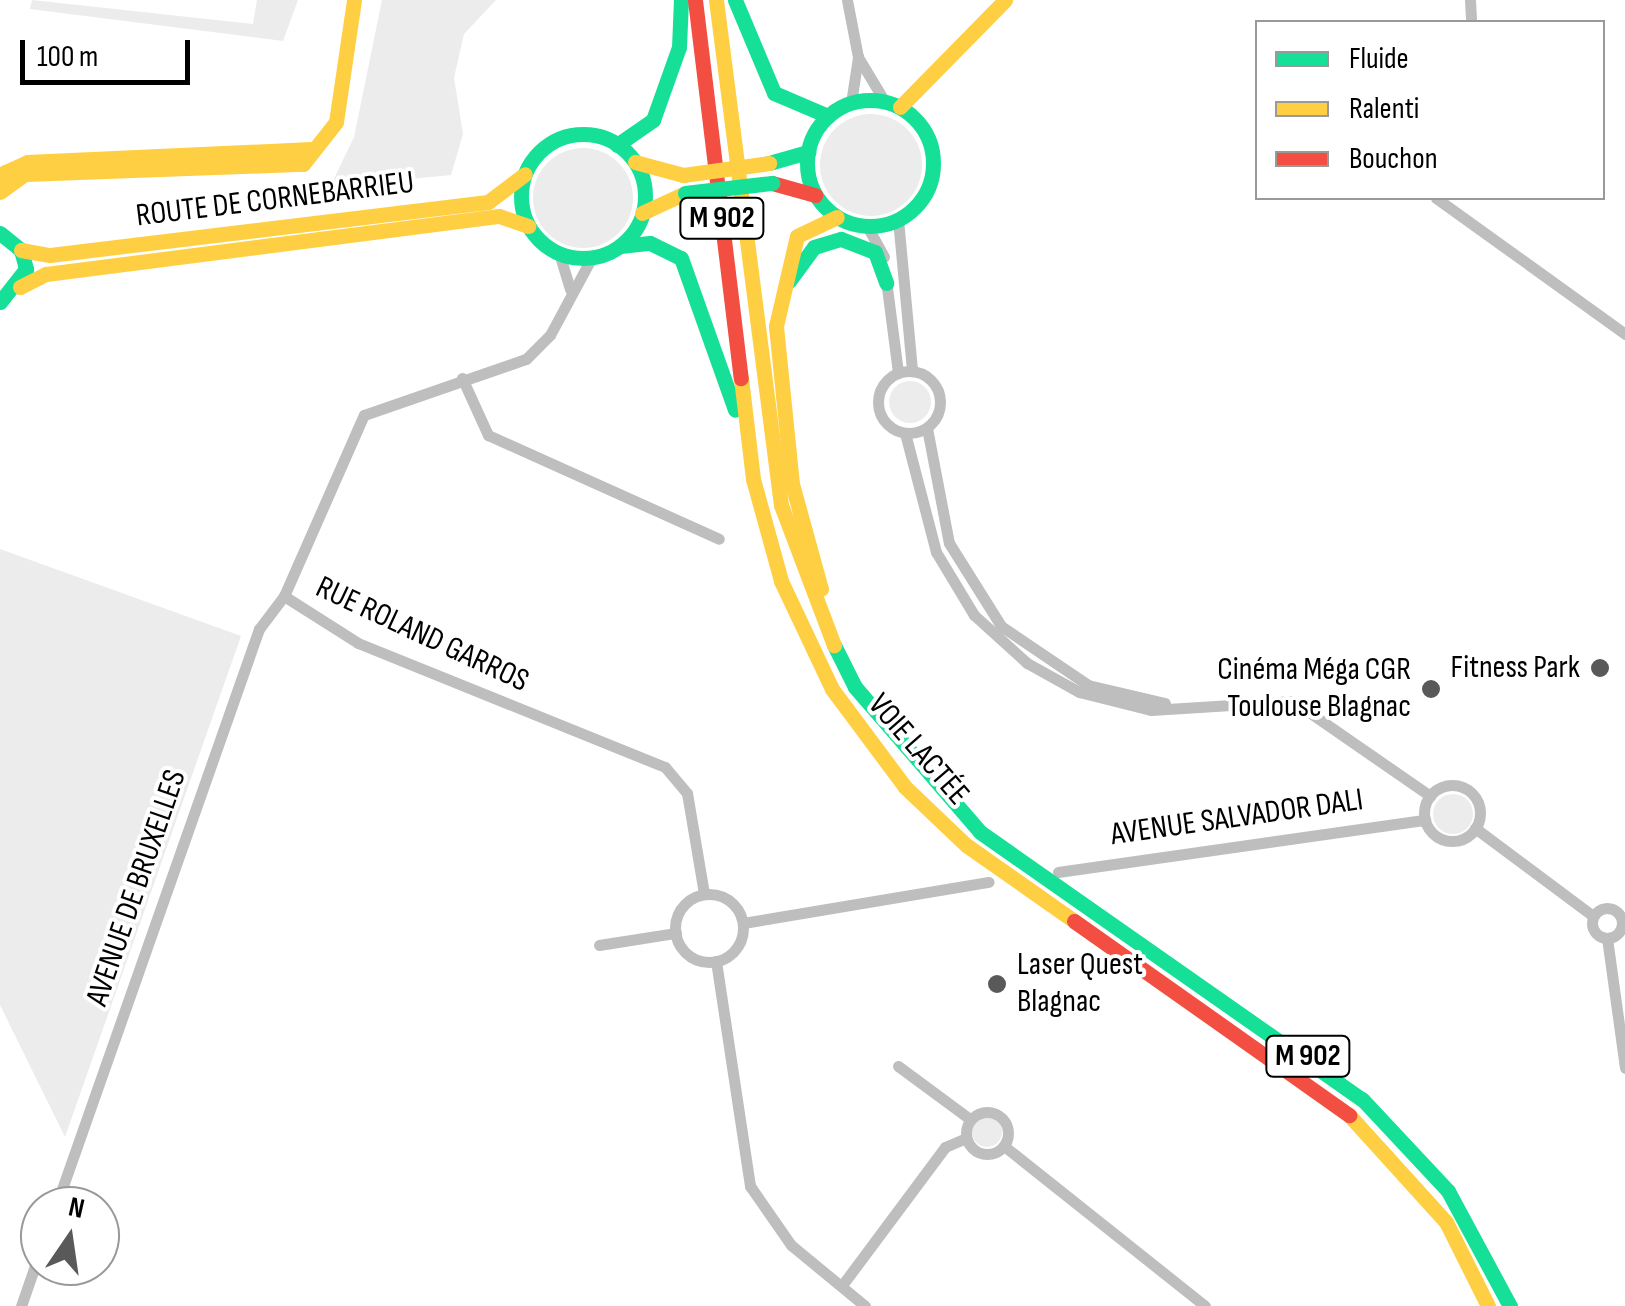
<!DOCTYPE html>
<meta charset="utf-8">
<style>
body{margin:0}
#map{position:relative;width:1625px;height:1306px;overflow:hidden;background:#fff;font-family:"Sofia Sans Condensed",sans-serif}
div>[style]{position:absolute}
.green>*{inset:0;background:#ececec}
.round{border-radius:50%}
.street>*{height:11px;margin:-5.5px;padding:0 5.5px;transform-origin:5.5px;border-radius:5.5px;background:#bebebe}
.street>.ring{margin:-5.5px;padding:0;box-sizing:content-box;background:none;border:11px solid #bebebe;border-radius:50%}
.fast>*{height:15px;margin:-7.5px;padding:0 7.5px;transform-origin:7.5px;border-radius:7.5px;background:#16e098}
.fast>.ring{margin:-7.5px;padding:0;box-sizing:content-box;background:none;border:15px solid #16e098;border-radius:50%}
.slow>*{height:15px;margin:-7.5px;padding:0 7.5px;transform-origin:7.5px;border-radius:7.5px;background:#ffcf43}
.jam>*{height:15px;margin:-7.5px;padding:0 7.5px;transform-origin:7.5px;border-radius:7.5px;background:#f24e42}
.fast-bridge>*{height:15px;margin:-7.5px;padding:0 7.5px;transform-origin:7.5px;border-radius:7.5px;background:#16e098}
.slow-bridge>*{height:15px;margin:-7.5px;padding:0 7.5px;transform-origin:7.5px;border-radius:7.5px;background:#ffcf43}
.dots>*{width:28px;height:28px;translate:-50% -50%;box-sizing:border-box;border:5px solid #fff;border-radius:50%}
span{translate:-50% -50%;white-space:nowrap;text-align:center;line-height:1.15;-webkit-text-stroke:8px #fff;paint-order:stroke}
.shield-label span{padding:2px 8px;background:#fff;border:2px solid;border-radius:8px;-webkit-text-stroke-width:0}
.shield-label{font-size:30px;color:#000;font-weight:700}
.street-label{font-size:32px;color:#000}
.poi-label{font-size:32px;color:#000}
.right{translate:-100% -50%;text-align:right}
.left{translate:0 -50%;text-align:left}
.legend{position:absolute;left:1255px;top:20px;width:350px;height:180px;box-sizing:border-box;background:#fff;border:2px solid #999;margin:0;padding:12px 18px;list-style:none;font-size:30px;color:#000}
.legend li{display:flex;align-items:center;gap:20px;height:50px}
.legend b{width:50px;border:2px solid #999}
.north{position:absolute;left:20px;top:1186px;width:100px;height:100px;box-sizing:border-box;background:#fff;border:2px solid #999;border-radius:50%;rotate:13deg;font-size:28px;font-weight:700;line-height:40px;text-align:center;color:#000}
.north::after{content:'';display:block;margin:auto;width:35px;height:45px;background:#595959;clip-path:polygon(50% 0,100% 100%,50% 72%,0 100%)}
.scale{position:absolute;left:20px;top:40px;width:170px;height:45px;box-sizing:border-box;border:5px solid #000;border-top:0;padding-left:12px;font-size:30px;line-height:35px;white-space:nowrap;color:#000;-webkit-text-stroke:8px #fff;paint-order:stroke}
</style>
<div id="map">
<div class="green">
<i style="clip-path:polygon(32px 0,253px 24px,257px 0,298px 0,283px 41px,30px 9px)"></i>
<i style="clip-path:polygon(382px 0,496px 0,464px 34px,454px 78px,463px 134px,451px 175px,330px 187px,354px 137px)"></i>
<i class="round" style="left:820px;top:114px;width:102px;height:102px"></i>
<i class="round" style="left:533px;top:148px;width:100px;height:100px"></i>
<i class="round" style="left:889px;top:381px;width:42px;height:42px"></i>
<i style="clip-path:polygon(0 549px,241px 636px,65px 1137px,0 1005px)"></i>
<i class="round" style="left:1433px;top:794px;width:40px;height:40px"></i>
<i class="round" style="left:972px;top:1117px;width:30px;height:30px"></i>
</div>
<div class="street">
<i style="left:847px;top:0;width:58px;rotate:79.1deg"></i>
<i style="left:858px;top:57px;width:52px;rotate:59deg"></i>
<i style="left:1470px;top:0;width:22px;rotate:87deg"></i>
<i style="left:851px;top:103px;width:47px;rotate:-81.3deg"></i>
<i style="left:1436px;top:198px;width:233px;rotate:35.7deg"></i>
<i style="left:898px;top:219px;width:153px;rotate:84.7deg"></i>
<i style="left:867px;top:226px;width:35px;rotate:61deg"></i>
<i style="left:559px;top:253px;width:38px;rotate:73deg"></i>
<i style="left:886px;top:280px;width:94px;rotate:82.6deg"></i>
<i class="ring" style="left:878px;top:371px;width:51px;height:51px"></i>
<i style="left:462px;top:378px;width:63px;rotate:65.5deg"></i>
<i style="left:488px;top:435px;width:253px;rotate:24.2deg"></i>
<i style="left:927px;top:428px;width:117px;rotate:79.2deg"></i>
<i style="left:949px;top:543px;width:98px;rotate:57.9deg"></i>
<i style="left:1001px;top:626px;width:105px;rotate:34.1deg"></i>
<i style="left:1088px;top:685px;width:79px;rotate:13.2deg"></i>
<i style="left:905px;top:433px;width:123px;rotate:75.4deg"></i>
<i style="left:936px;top:552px;width:74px;rotate:58.9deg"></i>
<i style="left:974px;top:615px;width:72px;rotate:42.2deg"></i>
<i style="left:1027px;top:663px;width:60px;rotate:29.1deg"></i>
<i style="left:1079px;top:692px;width:74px;rotate:14deg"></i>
<i style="left:1151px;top:710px;width:142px;rotate:-3.6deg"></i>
<i style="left:1293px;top:701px;width:167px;rotate:34.7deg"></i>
<i style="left:284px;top:596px;width:88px;rotate:32.4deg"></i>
<i style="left:358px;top:643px;width:331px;rotate:22deg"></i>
<i style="left:665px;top:767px;width:34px;rotate:50deg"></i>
<i style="left:687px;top:793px;width:102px;rotate:80.4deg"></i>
<i style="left:284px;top:596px;width:198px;rotate:-66.2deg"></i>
<i style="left:364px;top:415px;width:171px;rotate:-19.1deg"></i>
<i style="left:526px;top:359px;width:34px;rotate:-45deg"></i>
<i style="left:550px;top:335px;width:89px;rotate:-61.7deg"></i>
<i class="ring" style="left:1424px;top:785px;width:45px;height:45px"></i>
<i style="left:1475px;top:828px;width:147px;rotate:36.7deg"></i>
<i style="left:1058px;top:872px;width:371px;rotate:-8.1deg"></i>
<i class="ring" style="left:675px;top:894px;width:57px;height:57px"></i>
<i class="ring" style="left:1592px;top:908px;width:19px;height:19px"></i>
<i style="left:743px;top:923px;width:249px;rotate:-9.5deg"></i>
<i style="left:1607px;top:938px;width:131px;rotate:82.1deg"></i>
<i style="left:599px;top:945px;width:78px;rotate:-8.9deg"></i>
<i style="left:716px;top:961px;width:228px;rotate:81.4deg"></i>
<i style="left:750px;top:1186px;width:72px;rotate:55.2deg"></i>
<i style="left:791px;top:1245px;width:96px;rotate:39.5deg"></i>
<i style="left:898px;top:1066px;width:89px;rotate:36.4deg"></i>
<i class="ring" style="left:966px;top:1112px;width:31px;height:31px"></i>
<i style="left:1004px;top:1146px;width:257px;rotate:38.5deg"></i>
<i style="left:56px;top:1206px;width:612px;rotate:-70.62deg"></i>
<i style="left:259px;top:629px;width:41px;rotate:-52.9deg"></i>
<i style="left:843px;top:1284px;width:171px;rotate:-53.3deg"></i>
<i style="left:945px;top:1147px;width:23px;rotate:-23deg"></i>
<i style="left:21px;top:1306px;width:58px;rotate:-70.9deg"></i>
</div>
<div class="fast">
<i style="left:735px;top:0;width:101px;rotate:67.2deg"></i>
<i style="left:774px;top:93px;width:59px;rotate:23.1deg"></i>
<i class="ring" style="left:807px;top:100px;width:111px;height:111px"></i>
<i class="ring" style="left:521px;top:134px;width:109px;height:109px"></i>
<i style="left:617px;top:145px;width:44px;rotate:-34.8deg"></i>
<i style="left:653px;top:120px;width:77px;rotate:-70.4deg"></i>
<i style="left:679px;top:47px;width:47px;rotate:-87.6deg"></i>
<i style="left:769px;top:163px;width:41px;rotate:-15.8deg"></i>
<i style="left:0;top:233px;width:27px;rotate:39deg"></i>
<i style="left:21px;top:250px;width:20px;rotate:75deg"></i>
<i style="left:26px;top:269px;width:42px;rotate:128.2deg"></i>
<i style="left:620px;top:246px;width:30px;rotate:-6deg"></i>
<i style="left:650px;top:243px;width:34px;rotate:26deg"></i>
<i style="left:681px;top:258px;width:161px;rotate:70.4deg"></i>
<i style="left:789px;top:281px;width:42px;rotate:-53.7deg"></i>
<i style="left:814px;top:247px;width:28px;rotate:-17deg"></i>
<i style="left:841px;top:239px;width:36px;rotate:21deg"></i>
<i style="left:875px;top:252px;width:33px;rotate:70deg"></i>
<i style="left:834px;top:645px;width:47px;rotate:63.4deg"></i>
<i style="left:855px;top:687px;width:191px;rotate:49.2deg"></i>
<i style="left:980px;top:832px;width:466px;rotate:35deg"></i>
<i style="left:1362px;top:1099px;width:126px;rotate:46.9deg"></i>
<i style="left:1448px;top:1191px;width:131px;rotate:61.7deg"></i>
</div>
<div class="slow">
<i style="left:716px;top:0;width:509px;rotate:82.67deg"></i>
<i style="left:781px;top:505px;width:150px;rotate:69.3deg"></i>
<i style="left:900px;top:107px;width:150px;rotate:-45.5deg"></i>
<i style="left:635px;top:162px;width:50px;rotate:15.2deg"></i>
<i style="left:1px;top:188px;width:16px;rotate:-76deg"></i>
<i style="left:5px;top:172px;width:24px;rotate:-24deg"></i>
<i style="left:27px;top:162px;width:284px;rotate:-2.6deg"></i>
<i style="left:0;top:192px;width:31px;rotate:-36deg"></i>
<i style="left:25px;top:174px;width:278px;rotate:-2.1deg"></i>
<i style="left:303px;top:164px;width:53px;rotate:-51.8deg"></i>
<i style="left:336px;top:122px;width:123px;rotate:-81.6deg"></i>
<i style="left:642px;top:213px;width:47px;rotate:-24.9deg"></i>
<i style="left:21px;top:250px;width:29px;rotate:10deg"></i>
<i style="left:50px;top:255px;width:441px;rotate:-6.9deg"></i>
<i style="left:488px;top:202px;width:46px;rotate:-37.1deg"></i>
<i style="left:20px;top:287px;width:29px;rotate:-27deg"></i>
<i style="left:46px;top:274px;width:457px;rotate:-7.3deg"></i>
<i style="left:499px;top:216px;width:31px;rotate:19deg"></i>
<i style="left:741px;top:378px;width:102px;rotate:83.2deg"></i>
<i style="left:753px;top:479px;width:106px;rotate:74.6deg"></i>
<i style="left:781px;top:581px;width:119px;rotate:64.7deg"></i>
<i style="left:832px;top:689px;width:122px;rotate:53.3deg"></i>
<i style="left:905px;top:787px;width:84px;rotate:43.6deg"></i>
<i style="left:966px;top:845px;width:132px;rotate:35.1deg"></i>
<i style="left:821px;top:589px;width:109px;rotate:-105.4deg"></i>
<i style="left:792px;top:484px;width:159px;rotate:-95.8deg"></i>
<i style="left:776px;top:326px;width:92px;rotate:-76.9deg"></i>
<i style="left:797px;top:236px;width:44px;rotate:-25.4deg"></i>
<i style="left:1349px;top:1115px;width:144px;rotate:47.8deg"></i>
<i style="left:1446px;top:1222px;width:94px;rotate:63.4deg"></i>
</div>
<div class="jam">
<i style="left:695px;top:0;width:381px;rotate:83.1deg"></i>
<i style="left:772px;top:183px;width:45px;rotate:15.6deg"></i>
<i style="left:1074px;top:921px;width:337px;rotate:35.2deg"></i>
</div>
<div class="fast-bridge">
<i style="left:685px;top:193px;width:88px;rotate:-6.6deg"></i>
</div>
<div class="slow-bridge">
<i style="left:683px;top:175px;width:87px;rotate:-7.9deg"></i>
</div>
<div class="dots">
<i style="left:1600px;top:668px;background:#595959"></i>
<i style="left:1431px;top:689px;background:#595959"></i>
<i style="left:997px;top:984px;background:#595959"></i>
</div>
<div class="shield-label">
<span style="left:722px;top:218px">M 902</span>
<span style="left:1308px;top:1056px">M 902</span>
</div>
<div class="street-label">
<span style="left:275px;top:200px;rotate:-7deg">ROUTE DE CORNEBARRIEU</span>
<span style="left:422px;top:635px;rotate:25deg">RUE ROLAND GARROS</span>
<span style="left:918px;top:750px;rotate:49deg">VOIE LACTÉE</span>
<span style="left:1237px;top:818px;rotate:-8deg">AVENUE SALVADOR DALI</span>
<span style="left:137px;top:888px;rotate:-71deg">AVENUE DE BRUXELLES</span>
</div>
<div class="poi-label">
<span class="right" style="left:1580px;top:668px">Fitness Park</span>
<span class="right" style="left:1411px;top:689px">Cinéma Méga CGR<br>Toulouse Blagnac</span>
<span class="left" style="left:1017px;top:984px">Laser Quest<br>Blagnac</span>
</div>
<ul class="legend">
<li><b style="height:12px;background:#16e098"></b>Fluide</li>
<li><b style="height:12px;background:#ffcf43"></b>Ralenti</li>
<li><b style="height:12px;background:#f24e42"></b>Bouchon</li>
</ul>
<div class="north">N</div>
<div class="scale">100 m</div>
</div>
